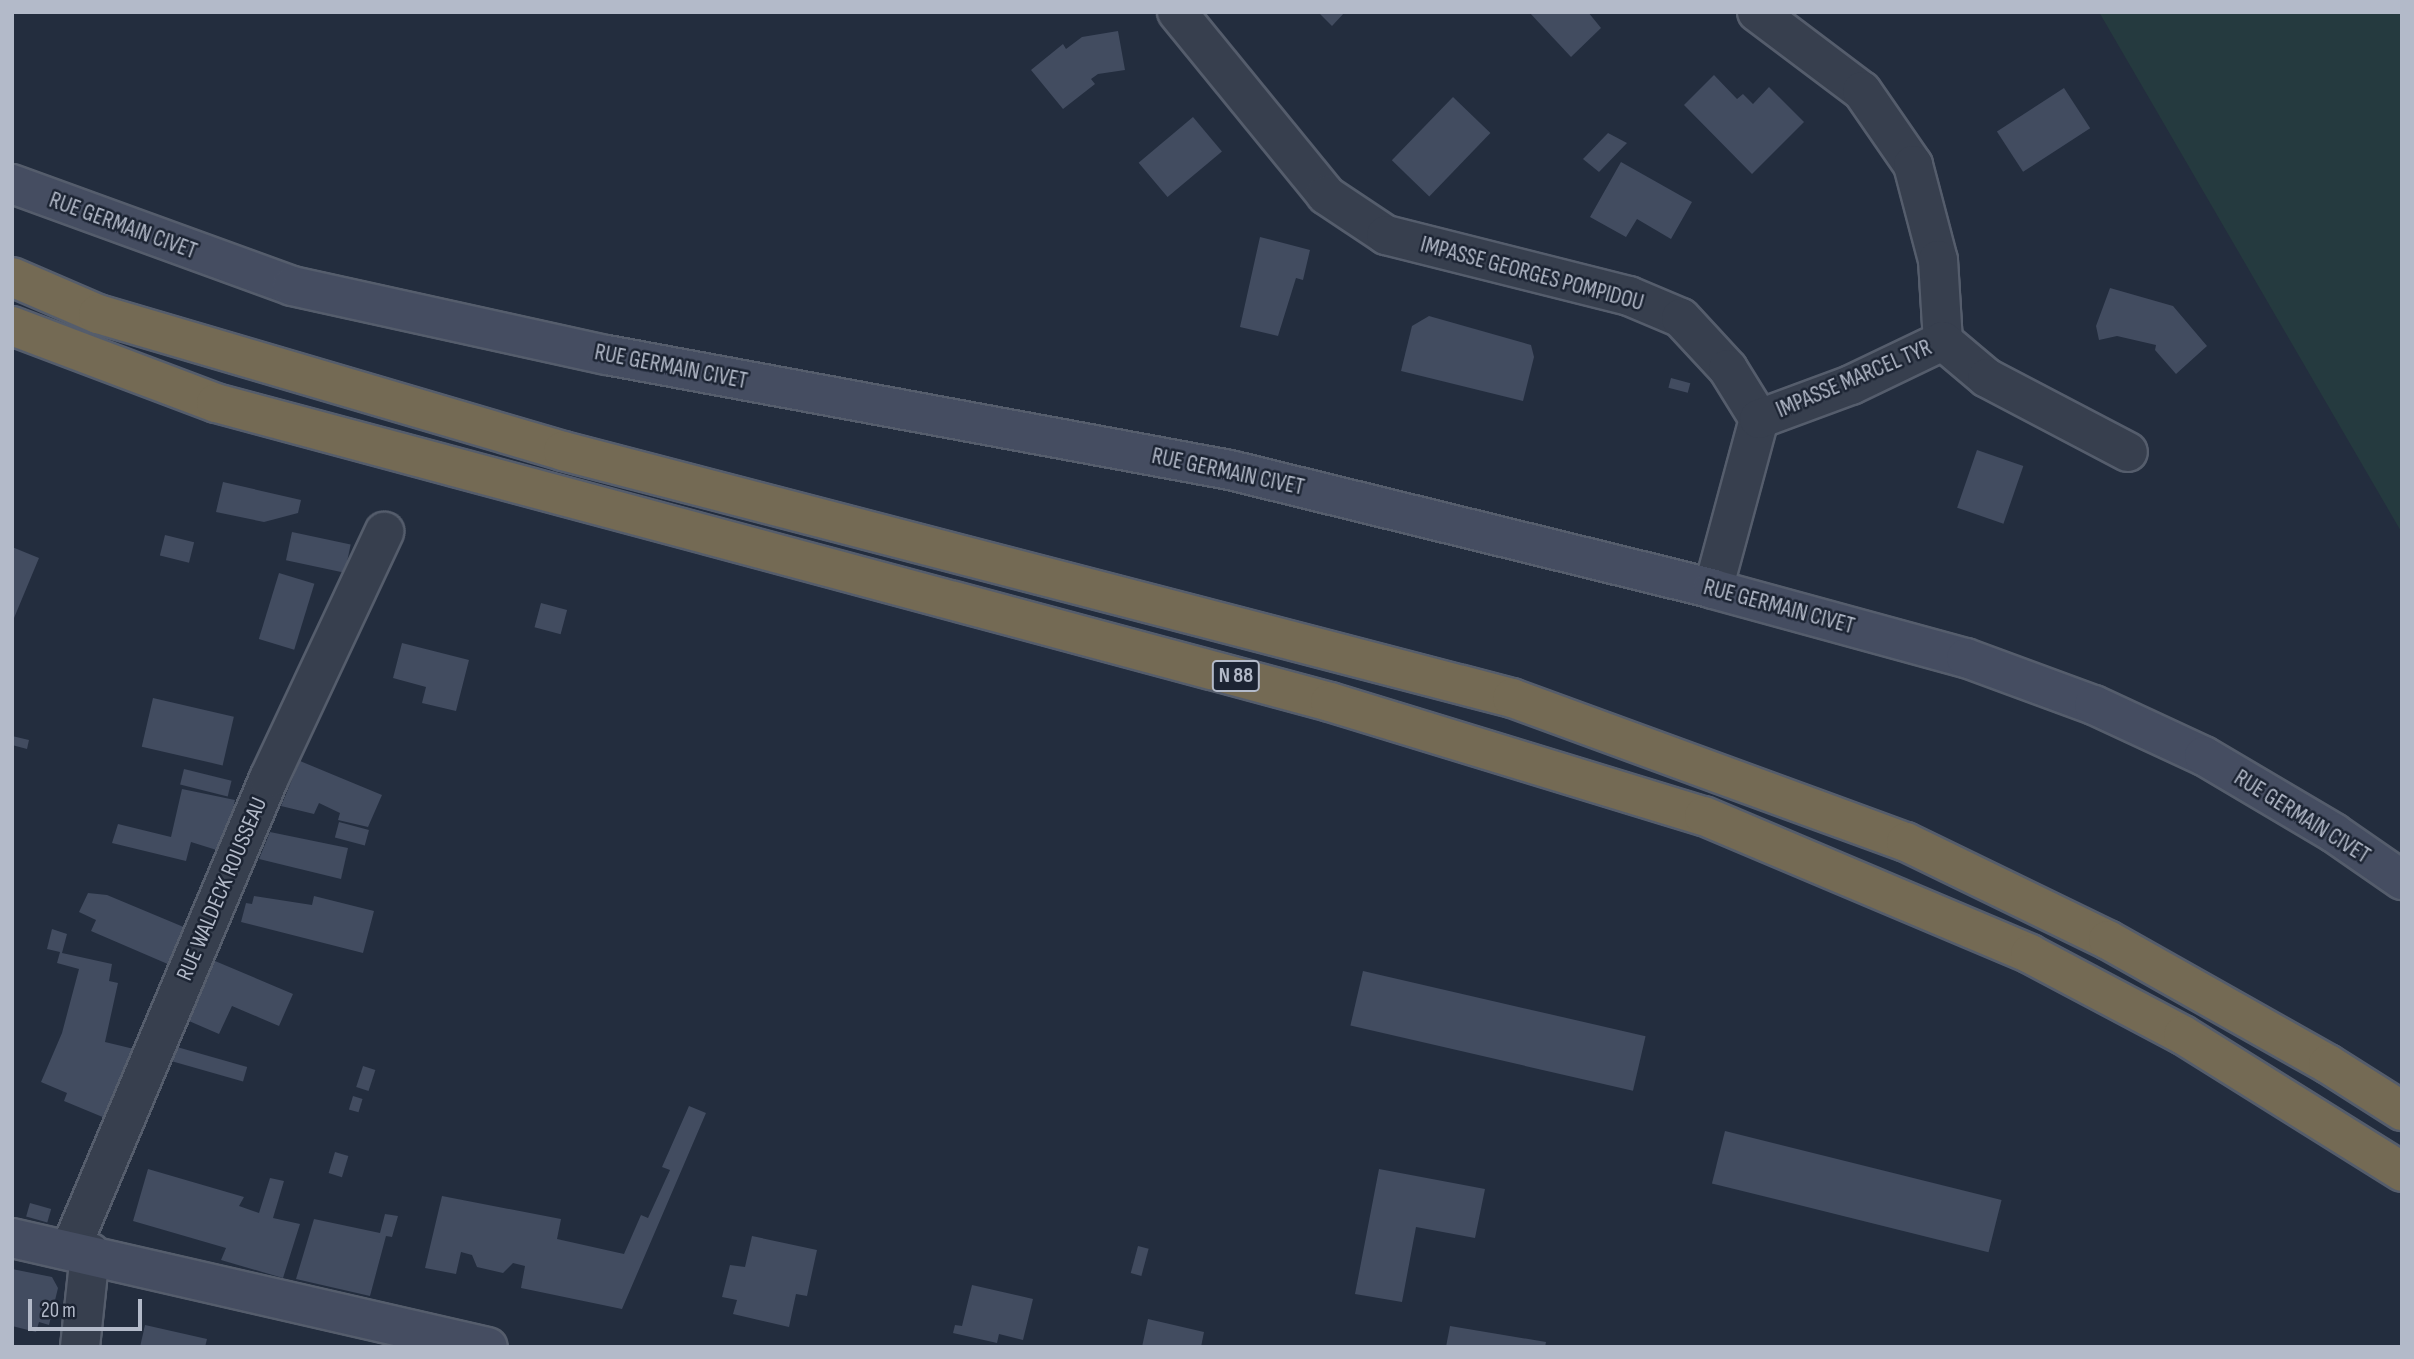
<!DOCTYPE html>
<style>
body{margin:0}
#map{position:relative;width:2414px;height:1359px;overflow:hidden;background:#232d3e;font-family:"Sofia Sans Condensed",sans-serif}
div>[style]{position:absolute}
.green>*{inset:0;background:#253a3f}
.building>*{inset:0;background:#424c60;transform-origin:0 0}
.roads{filter:drop-shadow(2px 0 #555d6c) drop-shadow(-2px 0 #555d6c) drop-shadow(0 2px #555d6c) drop-shadow(0 -2px #555d6c)}
.street>*{height:38px;margin:-19px;padding:0 19px;transform-origin:19px;border-radius:19px;background:#373f4e}
.secondary>*{height:38px;margin:-19px;padding:0 19px;transform-origin:19px;border-radius:19px;background:#454d61}
.highway>*{height:38px;margin:-19px;padding:0 19px;transform-origin:19px;border-radius:19px;background:#746a54}
span{translate:-50% -50%;white-space:nowrap;text-align:center;line-height:1.15;-webkit-text-stroke:5px #1c2433;paint-order:stroke}
.shield-label span{padding:2px 5px;background:#1c2433;border:2px solid;border-radius:5px;-webkit-text-stroke-width:0}
.shield-label{font-size:21px;color:#b3bac9;font-weight:700}
.street-label{font-size:23px;color:#b3bac9}
.frame{position:absolute;inset:0;border:14px solid #b3bac9;pointer-events:none}
.scale{position:absolute;left:28px;top:1299px;width:114px;height:32px;box-sizing:border-box;border:4px solid #b3bac9;border-top:0;padding-left:9px;font-size:21px;line-height:24px;white-space:nowrap;color:#b3bac9;-webkit-text-stroke:5px #1c2433;paint-order:stroke}
</style>
<div id="map">
<div class="green">
<i style="clip-path:polygon(2099px 12px,2402px 12px,2402px 533px)"></i>
</div>
<div class="building">
<i style="clip-path:polygon(1318px 12px,1345px 12px,1332px 26px)"></i>
<i style="clip-path:polygon(1529px 12px,1588px 12px,1601px 28px,1571px 57px)"></i>
<i style="clip-path:polygon(1118px 31px,1125px 70px,1098px 74px,1091px 79px,1095px 84px,1063px 109px,1031px 70px,1063px 44px,1066px 49px,1082px 37px)"></i>
<i style="clip-path:polygon(1714px 75px,1737px 99px,1743px 94px,1753px 104px,1769px 87px,1804px 122px,1752px 174px,1684px 105px)"></i>
<i style="left:2064px;top:88px;width:48px;height:80px;rotate:57deg"></i>
<i style="left:1453px;top:97px;width:52px;height:88px;rotate:44deg"></i>
<i style="left:1193px;top:117px;width:45px;height:71px;rotate:50deg"></i>
<i style="clip-path:polygon(1608px 133px,1627px 143px,1599px 172px,1583px 159px)"></i>
<i style="clip-path:polygon(1621px 162px,1692px 202px,1671px 239px,1637px 219px,1626px 237px,1590px 217px)"></i>
<i style="clip-path:polygon(1260px 237px,1310px 250px,1303px 280px,1296px 278px,1278px 336px,1240px 327px)"></i>
<i style="clip-path:polygon(2110px 288px,2173px 306px,2207px 346px,2176px 374px,2155px 350px,2156px 345px,2117px 336px,2099px 340px,2096px 326px)"></i>
<i style="clip-path:polygon(1429px 316px,1531px 345px,1534px 357px,1523px 401px,1401px 371px,1412px 326px)"></i>
<i style="left:1671px;top:378px;width:20px;height:10px;rotate:15deg"></i>
<i style="left:1977px;top:450px;width:49px;height:61px;rotate:19deg"></i>
<i style="clip-path:polygon(223px 482px,301px 500px,298px 513px,264px 522px,216px 512px)"></i>
<i style="left:292px;top:532px;width:60px;height:29px;rotate:12deg"></i>
<i style="left:165px;top:535px;width:30px;height:21px;rotate:14deg"></i>
<i style="clip-path:polygon(12px 547px,39px 558px,14px 618px,12px 617px)"></i>
<i style="left:279px;top:573px;width:37px;height:69px;rotate:17deg"></i>
<i style="left:541px;top:603px;width:27px;height:25px;rotate:15deg"></i>
<i style="clip-path:polygon(402px 643px,469px 660px,456px 711px,422px 703px,426px 687px,393px 678px)"></i>
<i style="left:153px;top:698px;width:83px;height:50px;rotate:13deg"></i>
<i style="clip-path:polygon(12px 736px,29px 740px,27px 749px,12px 745px)"></i>
<i style="clip-path:polygon(300px 761px,382px 795px,368px 827px,338px 820px,340px 813px,319px 803px,314px 814px,281px 806px)"></i>
<i style="left:184px;top:769px;width:49px;height:16px;rotate:14deg"></i>
<i style="clip-path:polygon(182px 789px,235px 800px,223px 852px,191px 842px,186px 861px,112px 843px,118px 824px,171px 837px)"></i>
<i style="left:339px;top:822px;width:31px;height:16px;rotate:15deg"></i>
<i style="clip-path:polygon(270px 832px,348px 848px,341px 879px,259px 859px)"></i>
<i style="clip-path:polygon(88px 893px,107px 895px,186px 928px,170px 965px,91px 931px,96px 920px,79px 912px)"></i>
<i style="clip-path:polygon(254px 896px,312px 905px,314px 896px,374px 911px,363px 953px,241px 922px,246px 903px,252px 904px)"></i>
<i style="clip-path:polygon(52px 929px,67px 934px,62px 953px,112px 964px,109px 981px,118px 983px,105px 1042px,134px 1049px,105px 1118px,64px 1101px,67px 1093px,41px 1082px,62px 1033px,79px 969px,57px 963px,60px 952px,47px 949px)"></i>
<i style="clip-path:polygon(215px 961px,293px 994px,279px 1026px,232px 1006px,219px 1034px,189px 1021px)"></i>
<i style="left:1363px;top:971px;width:290px;height:56px;rotate:13deg"></i>
<i style="left:177px;top:1047px;width:73px;height:15px;rotate:16deg"></i>
<i style="left:363px;top:1066px;width:13px;height:22px;rotate:18deg"></i>
<i style="left:353px;top:1096px;width:10px;height:14px;rotate:17deg"></i>
<i style="clip-path:polygon(689px 1106px,706px 1113px,622px 1309px,521px 1288px,525px 1266px,513px 1263px,503px 1273px,477px 1267px,472px 1255px,461px 1252px,456px 1274px,425px 1268px,442px 1196px,561px 1219px,557px 1239px,624px 1254px,641px 1215px,648px 1218px,670px 1170px,662px 1167px)"></i>
<i style="left:1725px;top:1131px;width:285px;height:54px;rotate:14deg"></i>
<i style="left:335px;top:1152px;width:14px;height:22px;rotate:17deg"></i>
<i style="clip-path:polygon(148px 1169px,244px 1197px,239px 1206px,259px 1213px,270px 1178px,284px 1181px,273px 1218px,300px 1224px,283px 1278px,221px 1260px,226px 1248px,133px 1221px)"></i>
<i style="clip-path:polygon(1379px 1169px,1485px 1189px,1475px 1238px,1416px 1227px,1402px 1302px,1355px 1294px)"></i>
<i style="left:30px;top:1203px;width:22px;height:14px;rotate:16deg"></i>
<i style="clip-path:polygon(385px 1214px,398px 1216px,392px 1237px,386px 1236px,370px 1296px,296px 1279px,314px 1219px,380px 1233px)"></i>
<i style="clip-path:polygon(752px 1236px,817px 1250px,807px 1296px,796px 1294px,789px 1327px,733px 1314px,737px 1300px,722px 1297px,730px 1265px,745px 1267px)"></i>
<i style="left:1138px;top:1246px;width:11px;height:28px;rotate:15deg"></i>
<i style="clip-path:polygon(12px 1269px,52px 1277px,58px 1288px,49px 1325px,39px 1322px,36px 1332px,12px 1326px)"></i>
<i style="clip-path:polygon(972px 1285px,1033px 1299px,1023px 1340px,999px 1334px,997px 1343px,953px 1333px,955px 1325px,962px 1326px)"></i>
<i style="clip-path:polygon(1148px 1319px,1204px 1332px,1201px 1347px,1142px 1347px)"></i>
<i style="clip-path:polygon(145px 1325px,207px 1339px,205px 1347px,140px 1347px)"></i>
<i style="clip-path:polygon(1450px 1326px,1546px 1342px,1545px 1347px,1446px 1347px)"></i>
</div>
<div class="roads">
<div class="street">
<i style="left:1177px;top:12px;width:236px;rotate:50.8deg"></i>
<i style="left:1326px;top:195px;width:72px;rotate:33.7deg"></i>
<i style="left:1386px;top:235px;width:251px;rotate:14.1deg"></i>
<i style="left:1629px;top:296px;width:56px;rotate:22.9deg"></i>
<i style="left:1681px;top:318px;width:69px;rotate:47.3deg"></i>
<i style="left:1728px;top:369px;width:59px;rotate:58.2deg"></i>
<i style="left:1759px;top:419px;width:176px;rotate:105.1deg"></i>
<i style="left:1757px;top:12px;width:131px;rotate:37deg"></i>
<i style="left:1862px;top:91px;width:90px;rotate:55.4deg"></i>
<i style="left:1913px;top:165px;width:98px;rotate:75.3deg"></i>
<i style="left:1938px;top:260px;width:81px;rotate:86.5deg"></i>
<i style="left:1759px;top:419px;width:98px;rotate:-20.3deg"></i>
<i style="left:1851px;top:385px;width:102px;rotate:-25.6deg"></i>
<i style="left:1943px;top:341px;width:57px;rotate:40.1deg"></i>
<i style="left:1987px;top:378px;width:159px;rotate:27.7deg"></i>
<i style="left:70px;top:1250px;width:512px;rotate:-67.14deg"></i>
<i style="left:269px;top:778px;width:272px;rotate:-64.9deg"></i>
<i style="left:80px;top:1347px;width:95px;rotate:-83.9deg"></i>
</div>
<div class="secondary">
<i style="left:12px;top:184px;width:298px;rotate:20deg"></i>
<i style="left:292px;top:286px;width:322px;rotate:12.4deg"></i>
<i style="left:607px;top:355px;width:634px;rotate:10.46deg"></i>
<i style="left:1230px;top:470px;width:497px;rotate:13.8deg"></i>
<i style="left:1713px;top:589px;width:262px;rotate:15.3deg"></i>
<i style="left:1966px;top:658px;width:136px;rotate:20.2deg"></i>
<i style="left:2094px;top:705px;width:121px;rotate:24.9deg"></i>
<i style="left:2204px;top:756px;width:151px;rotate:30.6deg"></i>
<i style="left:2334px;top:833px;width:83px;rotate:34.7deg"></i>
<i style="left:12px;top:1238px;width:488px;rotate:12.9deg"></i>
</div>
<div class="highway">
<i style="left:12px;top:277px;width:94px;rotate:23.3deg"></i>
<i style="left:98px;top:314px;width:485px;rotate:16.4deg"></i>
<i style="left:563px;top:451px;width:981px;rotate:14.59deg"></i>
<i style="left:1512px;top:698px;width:419px;rotate:20.1deg"></i>
<i style="left:1906px;top:842px;width:225px;rotate:25.9deg"></i>
<i style="left:2108px;top:940px;width:253px;rotate:29.4deg"></i>
<i style="left:2328px;top:1064px;width:88px;rotate:32.4deg"></i>
<i style="left:12px;top:326px;width:218px;rotate:20.7deg"></i>
<i style="left:216px;top:403px;width:1153px;rotate:15.02deg"></i>
<i style="left:1330px;top:702px;width:391px;rotate:17deg"></i>
<i style="left:1704px;top:816px;width:354px;rotate:22.9deg"></i>
<i style="left:2030px;top:954px;width:173px;rotate:27.9deg"></i>
<i style="left:2183px;top:1035px;width:258px;rotate:32deg"></i>
</div>
</div>
<div class="shield-label">
<span style="left:1236px;top:676px">N 88</span>
</div>
<div class="street-label">
<span style="left:123px;top:226px;rotate:20deg">RUE GERMAIN CIVET</span>
<span style="left:1532px;top:274px;rotate:15deg">IMPASSE GEORGES POMPIDOU</span>
<span style="left:671px;top:367px;rotate:11deg">RUE GERMAIN CIVET</span>
<span style="left:1854px;top:379px;rotate:-23deg">IMPASSE MARCEL TYR</span>
<span style="left:1228px;top:472px;rotate:12deg">RUE GERMAIN CIVET</span>
<span style="left:1779px;top:607px;rotate:15deg">RUE GERMAIN CIVET</span>
<span style="left:2302px;top:817px;rotate:32deg">RUE GERMAIN CIVET</span>
<span style="left:222px;top:889px;rotate:-67deg">RUE WALDECK ROUSSEAU</span>
</div>
<div class="frame"></div>
<div class="scale">20 m</div>
</div>
